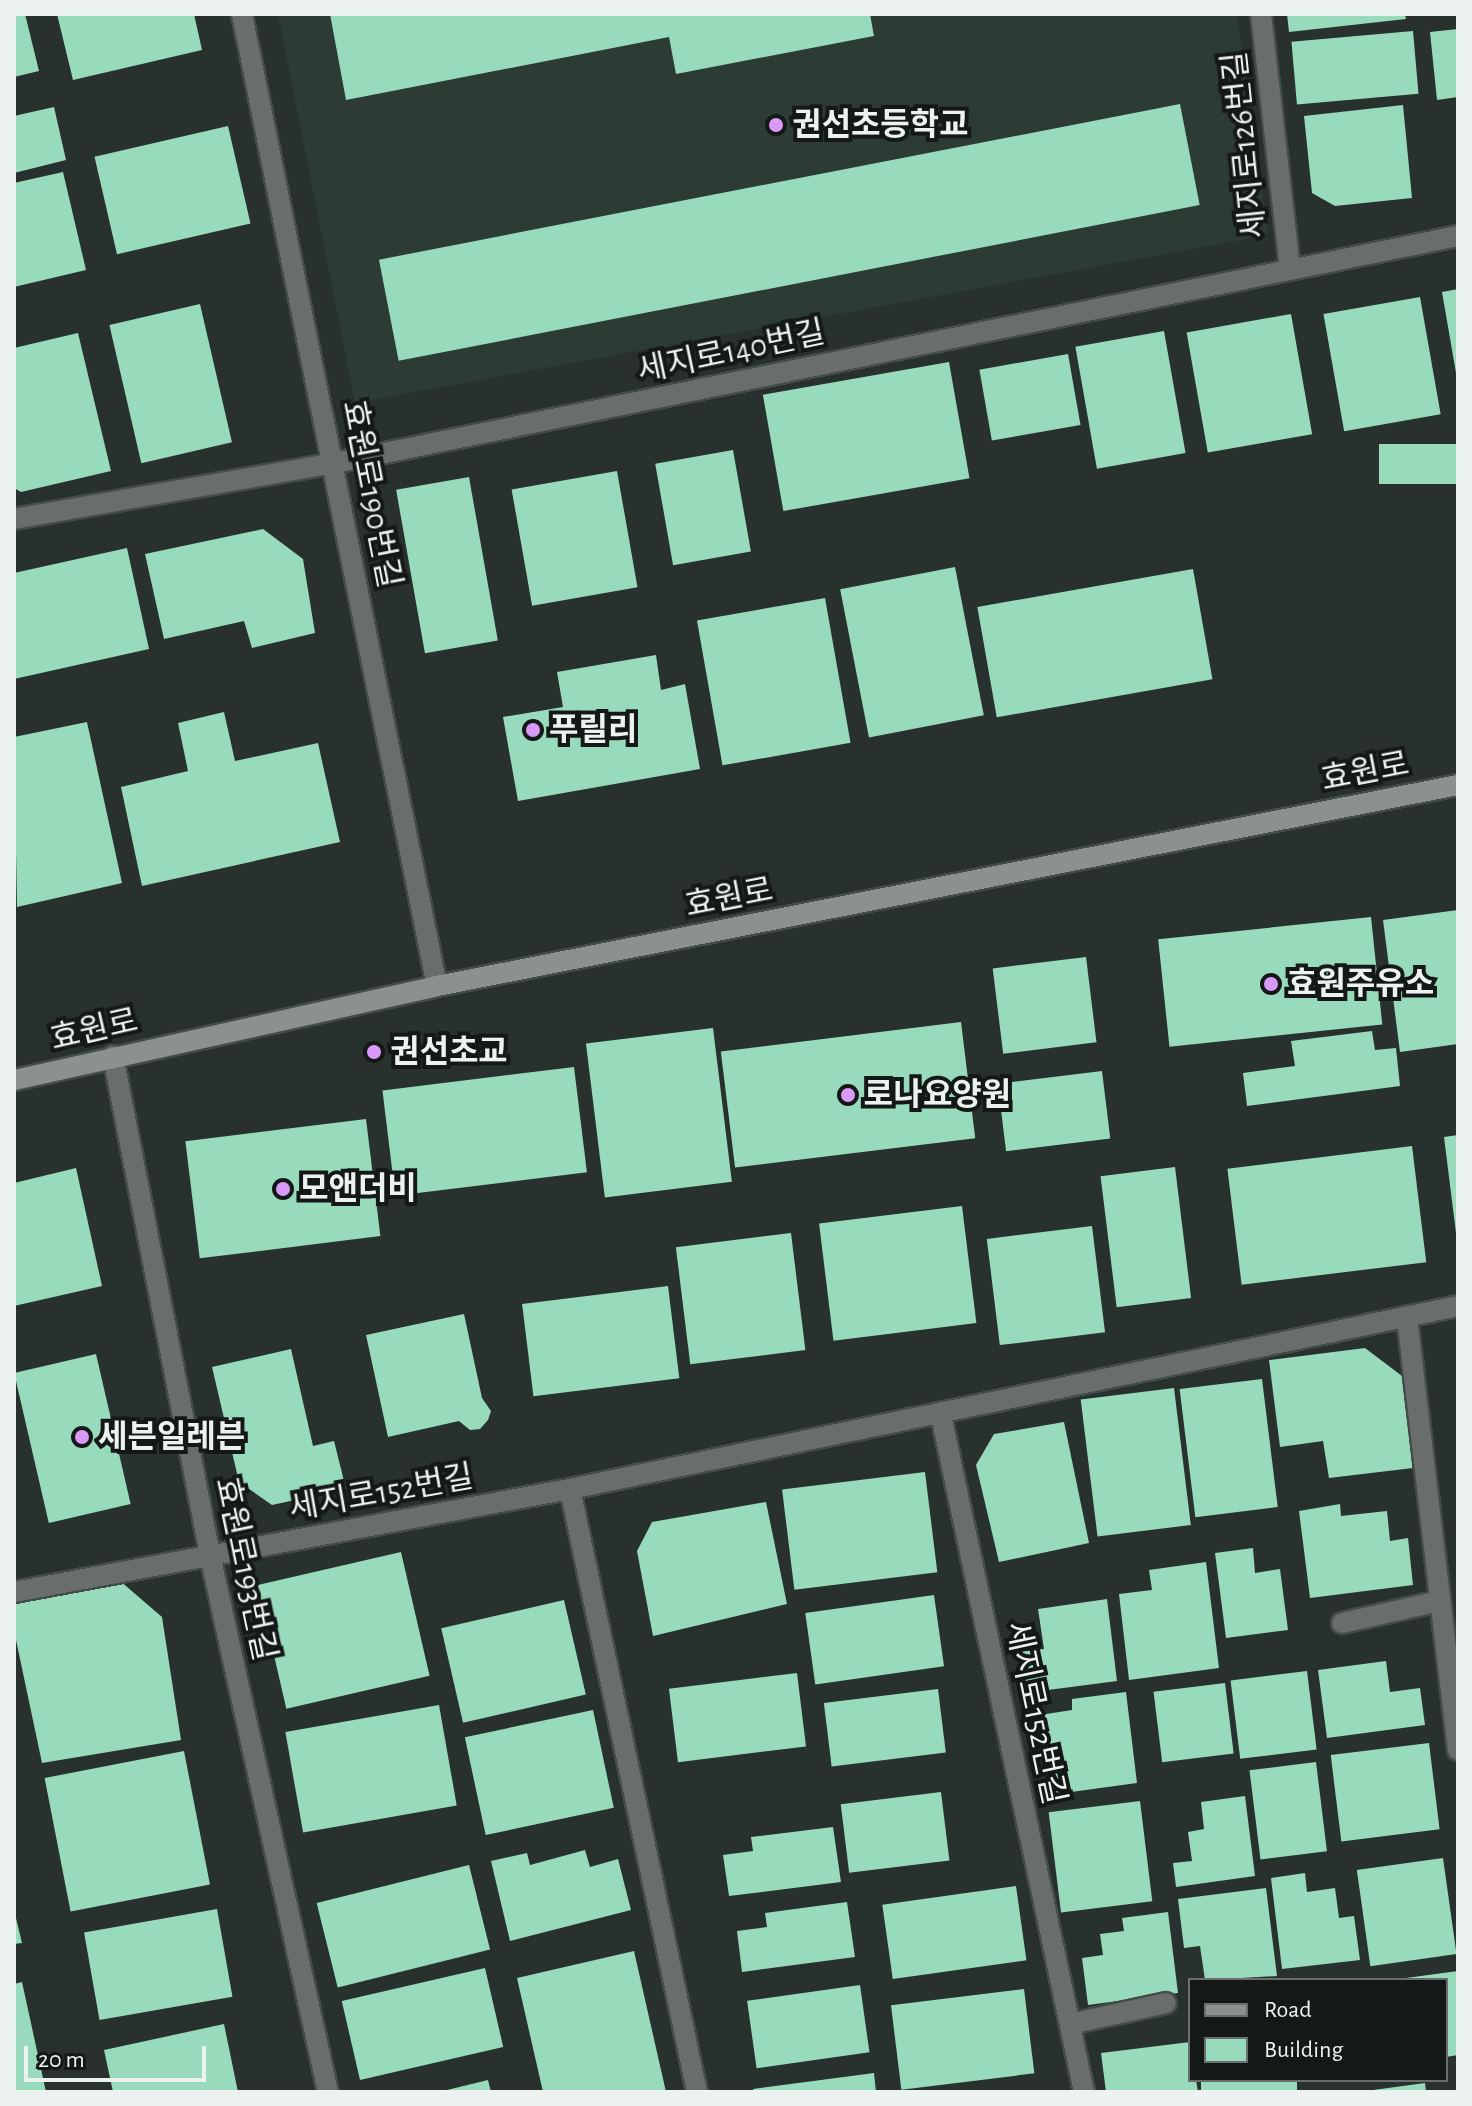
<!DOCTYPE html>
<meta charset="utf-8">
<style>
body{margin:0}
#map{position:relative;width:1472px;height:2106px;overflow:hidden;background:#28312d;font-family:"Alegreya Sans","Noto Sans KR",sans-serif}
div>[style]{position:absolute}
.built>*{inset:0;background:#2c3c34}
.building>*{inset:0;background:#98dbbc;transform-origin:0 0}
.roads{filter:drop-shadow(2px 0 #434c48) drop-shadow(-2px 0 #434c48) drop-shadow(0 2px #434c48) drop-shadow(0 -2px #434c48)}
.street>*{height:20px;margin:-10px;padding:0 10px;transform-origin:10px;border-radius:10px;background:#696e6c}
.secondary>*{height:20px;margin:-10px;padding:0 10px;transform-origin:10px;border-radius:10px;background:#8a918e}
.dots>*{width:22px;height:22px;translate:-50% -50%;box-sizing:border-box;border:4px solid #141816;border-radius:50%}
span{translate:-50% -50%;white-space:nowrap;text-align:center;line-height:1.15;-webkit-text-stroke:8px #141816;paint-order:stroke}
.poi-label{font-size:32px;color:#ecf2ef;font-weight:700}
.left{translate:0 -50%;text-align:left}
.street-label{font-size:32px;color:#ecf2ef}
.frame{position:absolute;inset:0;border:16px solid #ecf2ef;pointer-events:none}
.legend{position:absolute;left:1188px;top:1978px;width:260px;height:104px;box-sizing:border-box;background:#141816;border:2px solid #6a6f6d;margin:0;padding:10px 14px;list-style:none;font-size:24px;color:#ecf2ef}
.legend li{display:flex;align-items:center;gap:16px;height:40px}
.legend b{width:40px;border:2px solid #6a6f6d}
.scale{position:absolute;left:24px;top:2046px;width:182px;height:36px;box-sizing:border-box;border:4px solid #ecf2ef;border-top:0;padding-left:10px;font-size:24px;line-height:28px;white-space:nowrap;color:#ecf2ef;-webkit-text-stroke:6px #141816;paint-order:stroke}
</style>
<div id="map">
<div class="built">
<i style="clip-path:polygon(278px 14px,1237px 14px,1268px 235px,355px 403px)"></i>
</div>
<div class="building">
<i style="clip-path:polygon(14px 14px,25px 14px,39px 71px,14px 77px)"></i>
<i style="clip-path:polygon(57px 14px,194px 14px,202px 50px,73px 80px)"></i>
<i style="clip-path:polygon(330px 14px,870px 14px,874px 36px,676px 74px,669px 37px,346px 100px)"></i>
<i style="clip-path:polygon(1287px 14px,1405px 14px,1406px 19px,1289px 32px)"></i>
<i style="clip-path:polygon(1458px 29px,1458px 97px,1437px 100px,1430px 32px)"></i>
<i style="left:1413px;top:31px;width:63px;height:122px;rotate:85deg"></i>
<i style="left:1180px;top:104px;width:103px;height:816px;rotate:79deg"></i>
<i style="clip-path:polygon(1403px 105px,1412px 198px,1335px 206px,1312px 193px,1304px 116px)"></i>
<i style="clip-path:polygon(54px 107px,66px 160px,14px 173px,14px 116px)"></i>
<i style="left:228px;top:126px;width:100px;height:137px;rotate:77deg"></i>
<i style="clip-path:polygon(63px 172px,86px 270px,14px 287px,14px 183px)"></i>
<i style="clip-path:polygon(1458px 289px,1458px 373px,1456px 373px,1442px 292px)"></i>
<i style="left:1420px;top:297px;width:119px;height:98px;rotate:80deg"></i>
<i style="left:200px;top:304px;width:142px;height:93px;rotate:77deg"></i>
<i style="left:1291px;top:314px;width:122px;height:106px;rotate:80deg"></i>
<i style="left:1164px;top:331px;width:124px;height:90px;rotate:80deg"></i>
<i style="clip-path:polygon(78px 333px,111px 471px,21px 492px,14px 488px,14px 348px)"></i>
<i style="left:1068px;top:354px;width:72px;height:90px;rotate:80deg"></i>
<i style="left:949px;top:362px;width:118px;height:189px;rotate:80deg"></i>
<i style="left:1458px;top:444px;width:40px;height:79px;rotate:90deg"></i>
<i style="left:733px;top:450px;width:103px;height:79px;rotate:80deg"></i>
<i style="left:617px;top:471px;width:118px;height:107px;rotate:80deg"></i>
<i style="left:469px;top:477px;width:166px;height:74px;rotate:80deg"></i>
<i style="clip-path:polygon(263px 529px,303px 559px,315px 633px,252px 648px,244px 621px,164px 639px,145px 554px)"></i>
<i style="clip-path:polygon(127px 548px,149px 649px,14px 679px,14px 573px)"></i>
<i style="left:955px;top:567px;width:151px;height:117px;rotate:79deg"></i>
<i style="left:1193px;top:569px;width:112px;height:219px;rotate:80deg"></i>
<i style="left:825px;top:598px;width:147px;height:130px;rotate:80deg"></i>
<i style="clip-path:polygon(656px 655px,661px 690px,685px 684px,700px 769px,518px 801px,503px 717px,563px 707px,557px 672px)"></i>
<i style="clip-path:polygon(224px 712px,235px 761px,318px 743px,340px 842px,142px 886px,121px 787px,188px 771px,178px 723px)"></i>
<i style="clip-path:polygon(87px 722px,122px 883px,17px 907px,14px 737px)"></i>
<i style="clip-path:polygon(1458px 910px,1458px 1044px,1400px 1052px,1383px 920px)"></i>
<i style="left:1371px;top:917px;width:108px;height:214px;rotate:84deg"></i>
<i style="left:1086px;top:957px;width:86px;height:94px;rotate:83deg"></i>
<i style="left:961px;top:1022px;width:117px;height:242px;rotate:83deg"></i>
<i style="left:713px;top:1028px;width:155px;height:128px;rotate:83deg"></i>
<i style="clip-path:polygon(1372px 1031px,1375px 1050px,1396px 1048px,1400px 1086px,1247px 1106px,1243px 1073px,1295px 1066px,1291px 1041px)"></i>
<i style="left:574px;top:1067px;width:106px;height:193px;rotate:83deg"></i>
<i style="left:1102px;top:1071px;width:68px;height:105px;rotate:83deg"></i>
<i style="left:366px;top:1119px;width:118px;height:182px;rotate:83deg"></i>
<i style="clip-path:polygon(1458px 1135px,1458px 1233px,1456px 1233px,1444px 1137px)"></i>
<i style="left:1412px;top:1146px;width:117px;height:186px;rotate:83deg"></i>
<i style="left:1175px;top:1167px;width:132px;height:75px;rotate:83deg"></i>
<i style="clip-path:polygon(76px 1168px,102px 1286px,14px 1306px,14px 1183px)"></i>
<i style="left:962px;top:1206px;width:118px;height:144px;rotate:83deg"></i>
<i style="left:1092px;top:1226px;width:107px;height:106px;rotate:83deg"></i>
<i style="left:791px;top:1233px;width:118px;height:116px;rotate:83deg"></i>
<i style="left:668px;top:1286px;width:93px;height:147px;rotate:83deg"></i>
<i style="clip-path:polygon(464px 1314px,482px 1398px,491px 1411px,488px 1420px,480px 1429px,470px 1430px,459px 1421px,388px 1437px,366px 1335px)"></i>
<i style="clip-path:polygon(1365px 1348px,1402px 1376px,1413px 1468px,1329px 1478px,1323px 1441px,1280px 1447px,1269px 1360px)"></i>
<i style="clip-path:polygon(291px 1349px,313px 1446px,334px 1441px,346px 1489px,272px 1505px,239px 1482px,212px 1367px)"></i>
<i style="left:96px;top:1354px;width:154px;height:84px;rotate:77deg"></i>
<i style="left:1262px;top:1379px;width:129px;height:83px;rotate:83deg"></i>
<i style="left:1174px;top:1388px;width:138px;height:94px;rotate:83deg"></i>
<i style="clip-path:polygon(1064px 1422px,1089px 1543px,999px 1562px,976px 1465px,994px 1434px)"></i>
<i style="left:925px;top:1472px;width:101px;height:144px;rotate:83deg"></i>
<i style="clip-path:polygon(766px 1502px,787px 1604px,653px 1636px,637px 1551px,652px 1522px)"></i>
<i style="clip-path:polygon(1340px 1504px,1341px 1516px,1387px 1511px,1390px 1541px,1408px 1538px,1413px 1585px,1310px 1598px,1299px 1511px)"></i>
<i style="clip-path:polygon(1253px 1548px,1255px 1573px,1280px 1569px,1288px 1630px,1226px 1638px,1215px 1553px)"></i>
<i style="left:401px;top:1552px;width:127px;height:147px;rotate:77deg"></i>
<i style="clip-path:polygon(1206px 1562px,1219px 1668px,1129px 1680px,1119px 1594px,1152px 1590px,1149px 1570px)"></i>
<i style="clip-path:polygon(119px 1580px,162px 1617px,181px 1740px,42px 1763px,16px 1640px,14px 1596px)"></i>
<i style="left:934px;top:1595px;width:72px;height:130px;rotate:82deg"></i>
<i style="clip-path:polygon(1107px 1599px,1117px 1681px,1025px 1693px,1019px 1652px,1044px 1649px,1038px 1609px)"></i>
<i style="left:564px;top:1600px;width:97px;height:126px;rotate:77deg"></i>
<i style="clip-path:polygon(1386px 1661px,1390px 1692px,1420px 1688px,1425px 1725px,1327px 1738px,1318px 1670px)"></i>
<i style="left:1307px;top:1671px;width:79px;height:77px;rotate:83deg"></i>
<i style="left:797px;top:1673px;width:74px;height:129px;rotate:83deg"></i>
<i style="left:1225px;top:1683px;width:71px;height:72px;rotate:83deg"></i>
<i style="left:938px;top:1689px;width:64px;height:115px;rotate:83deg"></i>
<i style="clip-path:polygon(1126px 1692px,1137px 1783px,1049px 1795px,1040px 1715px,1072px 1710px,1072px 1699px)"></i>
<i style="left:439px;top:1705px;width:102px;height:156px;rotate:80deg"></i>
<i style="left:593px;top:1710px;width:100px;height:131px;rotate:78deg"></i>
<i style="left:1429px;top:1743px;width:87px;height:99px;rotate:83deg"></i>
<i style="left:184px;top:1751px;width:136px;height:142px;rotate:79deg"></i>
<i style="left:1316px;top:1762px;width:90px;height:67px;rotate:83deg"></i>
<i style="left:941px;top:1792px;width:69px;height:101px;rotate:83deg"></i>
<i style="clip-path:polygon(1245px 1796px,1255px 1876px,1176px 1887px,1173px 1863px,1192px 1861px,1188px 1832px,1204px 1829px,1201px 1802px)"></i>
<i style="left:1140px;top:1801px;width:101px;height:92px;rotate:83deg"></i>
<i style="clip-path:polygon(833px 1827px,841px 1882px,729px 1896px,723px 1855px,753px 1851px,751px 1837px)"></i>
<i style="clip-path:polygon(585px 1850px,590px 1867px,618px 1859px,631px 1910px,510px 1941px,491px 1861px,527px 1853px,530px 1865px)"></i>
<i style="left:1443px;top:1858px;width:97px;height:87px;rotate:82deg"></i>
<i style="left:469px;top:1865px;width:87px;height:157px;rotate:76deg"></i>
<i style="clip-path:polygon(1305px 1873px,1307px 1892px,1335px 1888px,1339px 1918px,1354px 1916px,1360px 1960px,1282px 1969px,1271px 1878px)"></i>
<i style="left:1016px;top:1886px;width:75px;height:135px;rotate:82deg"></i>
<i style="clip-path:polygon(1266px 1888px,1277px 1976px,1205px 1980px,1200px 1946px,1184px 1948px,1178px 1899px)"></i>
<i style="clip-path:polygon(847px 1902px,855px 1957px,742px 1972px,737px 1931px,767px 1927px,765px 1913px)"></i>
<i style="left:217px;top:1909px;width:89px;height:135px;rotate:80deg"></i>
<i style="clip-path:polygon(14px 1910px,22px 1943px,14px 1944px)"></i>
<i style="clip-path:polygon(1168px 1912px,1178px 1993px,1088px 2005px,1082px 1958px,1103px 1955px,1100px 1934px,1124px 1931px,1122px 1918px)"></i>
<i style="clip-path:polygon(634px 1951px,666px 2092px,543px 2092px,517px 1978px)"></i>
<i style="left:485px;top:1968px;width:81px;height:147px;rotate:77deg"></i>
<i style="clip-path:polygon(1458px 1971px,1458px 2055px,1446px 2057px,1446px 1980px,1406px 1978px)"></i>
<i style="clip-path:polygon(22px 1982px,46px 2092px,14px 2092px,14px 1984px)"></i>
<i style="left:860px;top:1985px;width:68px;height:114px;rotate:82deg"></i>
<i style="left:1024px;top:1989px;width:85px;height:134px;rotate:83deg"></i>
<i style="clip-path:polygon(224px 2024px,238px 2092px,113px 2092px,104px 2050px)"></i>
<i style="clip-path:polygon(1190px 2042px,1190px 2080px,1196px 2080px,1198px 2092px,1106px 2092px,1101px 2053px)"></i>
<i style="clip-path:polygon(874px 2073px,876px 2092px,754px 2092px,753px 2089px)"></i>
<i style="clip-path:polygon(488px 2080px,491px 2092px,443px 2092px,443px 2091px)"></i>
<i style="left:1201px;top:2080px;width:96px;height:12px"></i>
<i style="clip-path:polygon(1425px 2083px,1426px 2092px,1373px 2092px,1373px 2090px)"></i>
</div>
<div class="roads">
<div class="street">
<i style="left:242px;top:14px;width:991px;rotate:78.66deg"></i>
<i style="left:1261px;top:14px;width:256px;rotate:83.5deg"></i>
<i style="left:14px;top:519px;width:326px;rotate:-9.9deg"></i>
<i style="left:335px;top:463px;width:1146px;rotate:-11.43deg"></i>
<i style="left:113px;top:1056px;width:508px;rotate:79deg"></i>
<i style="left:210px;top:1555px;width:550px;rotate:77.61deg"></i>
<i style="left:1407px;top:1317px;width:436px;rotate:83.3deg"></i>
<i style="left:941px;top:1415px;width:692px;rotate:78.07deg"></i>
<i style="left:570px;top:1489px;width:616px;rotate:78.11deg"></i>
<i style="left:14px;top:1592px;width:565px;rotate:-10.5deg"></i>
<i style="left:570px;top:1489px;width:907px;rotate:-11.64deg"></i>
<i style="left:1342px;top:1623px;width:100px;rotate:-12.7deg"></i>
<i style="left:1070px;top:2024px;width:98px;rotate:-12.3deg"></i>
</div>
<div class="secondary">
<i style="left:14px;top:1080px;width:433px;rotate:-12.5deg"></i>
<i style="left:437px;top:986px;width:1041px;rotate:-11.14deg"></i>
</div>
</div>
<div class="dots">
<i style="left:776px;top:125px;background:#d99af7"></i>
<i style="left:533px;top:730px;background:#d99af7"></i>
<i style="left:1271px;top:984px;background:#d99af7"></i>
<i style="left:374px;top:1052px;background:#d99af7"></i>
<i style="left:848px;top:1095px;background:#d99af7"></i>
<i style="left:283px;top:1189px;background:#d99af7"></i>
<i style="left:82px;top:1437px;background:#d99af7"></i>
</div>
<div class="poi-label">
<span class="left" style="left:792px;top:125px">권선초등학교</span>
<span class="left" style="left:549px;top:730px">푸릴리</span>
<span class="left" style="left:1287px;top:984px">효원주유소</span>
<span class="left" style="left:390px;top:1052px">권선초교</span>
<span class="left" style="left:864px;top:1095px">로나요양원</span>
<span class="left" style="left:299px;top:1189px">모앤더비</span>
<span class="left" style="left:98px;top:1437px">세븐일레븐</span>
</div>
<div class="street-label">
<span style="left:1245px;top:145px;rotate:-96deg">세지로126번길</span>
<span style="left:731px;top:352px;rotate:-12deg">세지로140번길</span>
<span style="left:371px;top:494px;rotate:79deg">효원로190번길</span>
<span style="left:1365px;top:772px;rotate:-11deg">효원로</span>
<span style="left:729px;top:898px;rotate:-11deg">효원로</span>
<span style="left:94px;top:1030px;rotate:-13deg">효원로</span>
<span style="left:381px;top:1493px;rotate:-10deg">세지로152번길</span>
<span style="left:245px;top:1569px;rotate:78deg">효원로193번길</span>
<span style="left:1035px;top:1713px;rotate:78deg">세지로152번길</span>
</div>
<div class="frame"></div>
<ul class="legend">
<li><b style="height:10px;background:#8a918e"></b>Road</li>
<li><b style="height:22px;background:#98dbbc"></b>Building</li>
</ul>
<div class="scale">20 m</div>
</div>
